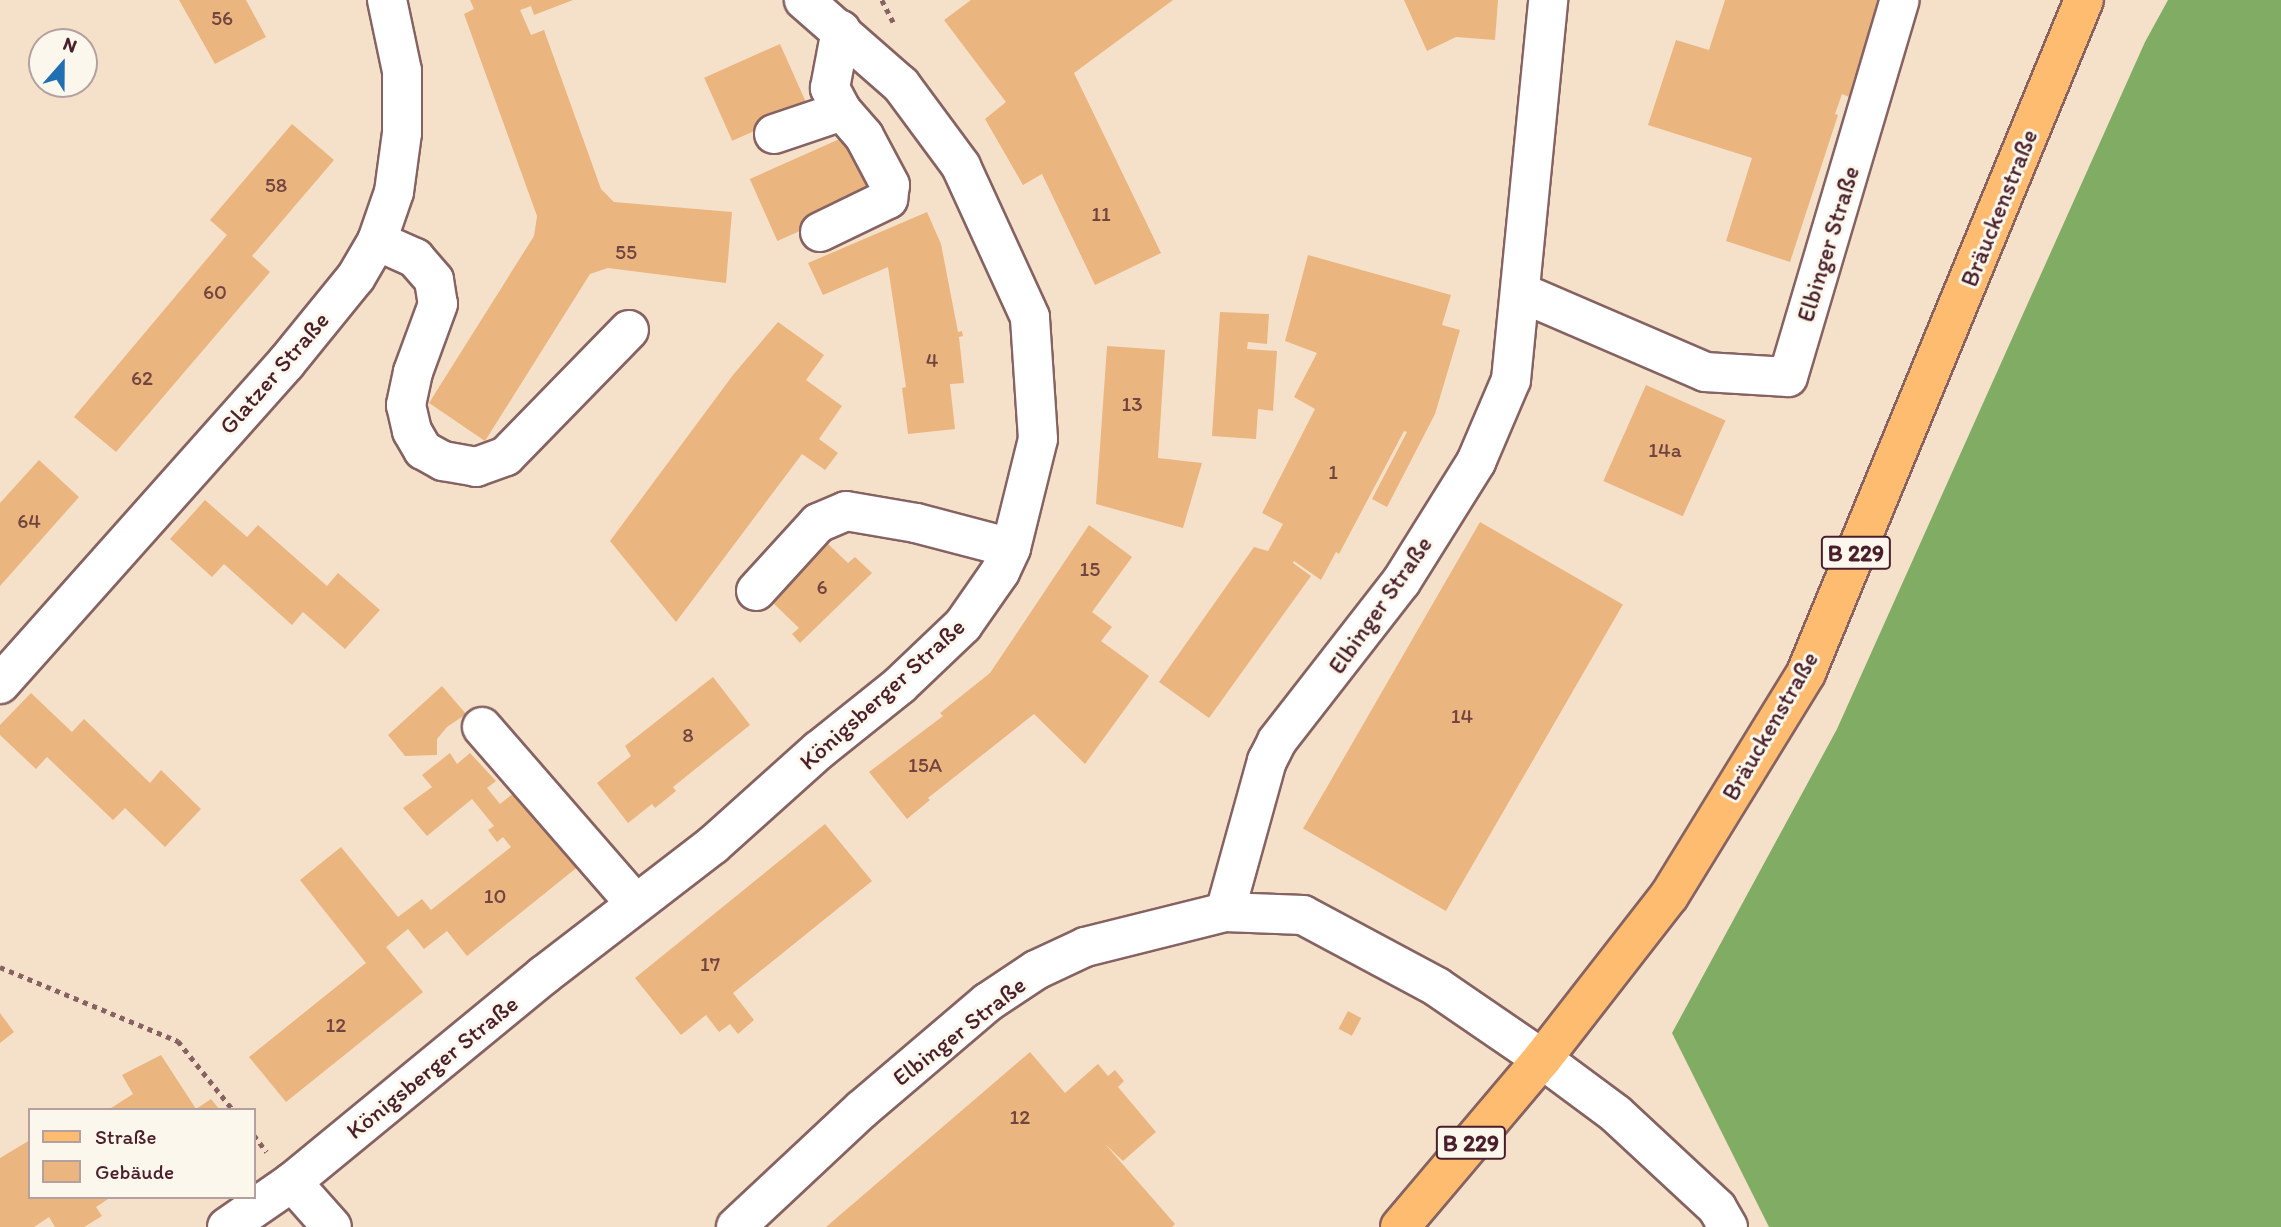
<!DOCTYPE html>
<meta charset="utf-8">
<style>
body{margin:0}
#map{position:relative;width:2281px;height:1227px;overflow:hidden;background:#f5e1c9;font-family:Itim,sans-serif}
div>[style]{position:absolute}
.forest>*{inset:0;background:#80ac64}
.building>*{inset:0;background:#ebb57f;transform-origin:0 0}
.path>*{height:4.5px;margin-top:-2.25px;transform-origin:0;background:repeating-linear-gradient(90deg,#866362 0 5px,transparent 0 10px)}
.roads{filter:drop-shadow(2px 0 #866362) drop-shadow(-2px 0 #866362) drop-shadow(0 2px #866362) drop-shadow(0 -2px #866362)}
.minor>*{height:38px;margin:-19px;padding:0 19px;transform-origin:19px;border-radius:19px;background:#fff}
.major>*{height:38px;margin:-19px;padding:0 19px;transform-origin:19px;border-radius:19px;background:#febc70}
span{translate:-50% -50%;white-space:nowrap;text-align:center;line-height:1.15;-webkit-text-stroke:6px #fbf7ec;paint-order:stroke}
.number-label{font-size:21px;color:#724440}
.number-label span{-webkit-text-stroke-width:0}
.shield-label span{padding:2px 5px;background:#fbf7ec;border:2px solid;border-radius:5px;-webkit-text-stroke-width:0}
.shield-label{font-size:23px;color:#4a1f2b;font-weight:700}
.street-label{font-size:24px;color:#4a1f2b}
.legend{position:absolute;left:28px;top:1108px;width:228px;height:91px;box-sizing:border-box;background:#fbf7ec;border:2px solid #b4a19f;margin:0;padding:9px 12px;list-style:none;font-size:21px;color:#4a1f2b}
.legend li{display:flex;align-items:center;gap:14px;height:35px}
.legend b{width:35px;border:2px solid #b4a19f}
.north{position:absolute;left:28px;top:28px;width:70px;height:70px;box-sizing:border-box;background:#fbf7ec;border:2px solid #b4a19f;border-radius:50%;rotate:21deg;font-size:19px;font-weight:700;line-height:28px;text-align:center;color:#4a1f2b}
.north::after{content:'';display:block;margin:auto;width:24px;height:32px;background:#1f6fb2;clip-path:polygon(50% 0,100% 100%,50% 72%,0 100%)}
</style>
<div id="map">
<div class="forest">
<i style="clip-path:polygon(2168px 0,2281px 0,2281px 1227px,1769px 1227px,1672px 1033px,1837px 729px,2145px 42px)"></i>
</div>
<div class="building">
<i style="clip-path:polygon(179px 0,246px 0,266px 37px,215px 64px)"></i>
<i style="clip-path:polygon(470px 0,573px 0,534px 15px,531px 6px,520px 10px,531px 35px,544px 30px,601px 189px,614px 202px,732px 212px,726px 283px,608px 268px,590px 274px,485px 441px,429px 403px,534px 236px,537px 216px,464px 14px,474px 9px)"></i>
<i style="clip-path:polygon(971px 0,1173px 0,1074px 73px,1161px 253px,1095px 285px,1042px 174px,1023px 185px,985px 119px,1006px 102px,944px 20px)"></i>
<i style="clip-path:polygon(1404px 0,1498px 0,1495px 40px,1456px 37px,1427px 51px)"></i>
<i style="clip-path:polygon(1725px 0,1880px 0,1849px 97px,1842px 94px,1835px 114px,1838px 115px,1790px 262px,1726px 241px,1752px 158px,1648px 125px,1676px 40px,1709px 50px)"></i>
<i style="left:780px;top:44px;width:69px;height:83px;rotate:66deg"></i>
<i style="clip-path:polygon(292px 124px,334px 160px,252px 256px,270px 272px,116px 452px,74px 417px,227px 235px,210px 220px)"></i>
<i style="left:853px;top:133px;width:68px;height:113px;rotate:66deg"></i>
<i style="clip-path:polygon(927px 212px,941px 244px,958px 332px,962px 331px,963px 336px,959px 337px,964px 383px,950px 384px,955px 429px,908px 434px,902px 388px,906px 387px,888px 267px,823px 295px,808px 263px)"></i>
<i style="clip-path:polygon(1308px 255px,1451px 295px,1442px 325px,1460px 330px,1435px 414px,1387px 507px,1372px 499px,1407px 432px,1404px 431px,1339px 554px,1336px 552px,1321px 580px,1294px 561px,1293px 563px,1311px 576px,1209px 718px,1159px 682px,1254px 547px,1268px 551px,1283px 524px,1262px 513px,1315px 409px,1294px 397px,1317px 353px,1285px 341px)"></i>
<i style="clip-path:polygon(1220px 312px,1269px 314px,1267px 344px,1248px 342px,1247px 349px,1277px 351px,1273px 411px,1258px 409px,1256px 439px,1212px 436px)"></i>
<i style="clip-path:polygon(778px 322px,824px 355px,806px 380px,842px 406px,819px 439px,838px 453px,825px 470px,802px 454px,676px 622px,610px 541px,733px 375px)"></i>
<i style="clip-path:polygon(1107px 346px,1165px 350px,1158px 458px,1202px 463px,1183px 528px,1096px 504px)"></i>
<i style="left:1646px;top:385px;width:87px;height:105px;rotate:24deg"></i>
<i style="clip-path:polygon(39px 460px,79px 497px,0 586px,0 503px)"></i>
<i style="clip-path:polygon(205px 500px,247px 537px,258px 525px,327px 586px,338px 573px,380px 610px,345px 649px,303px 612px,292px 625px,224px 564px,212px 577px,170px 539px)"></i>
<i style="left:1480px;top:522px;width:165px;height:354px;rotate:30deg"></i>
<i style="clip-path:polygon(1089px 525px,1132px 557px,1092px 612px,1112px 627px,1101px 641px,1149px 676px,1085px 764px,1034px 714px,928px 798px,930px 800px,907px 819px,869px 772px,943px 716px,940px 713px,990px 673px)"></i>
<i style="clip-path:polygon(828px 544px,848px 563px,855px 557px,872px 573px,800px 643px,792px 634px,799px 628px,771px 601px)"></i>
<i style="clip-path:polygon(713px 677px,750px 725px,673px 787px,676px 791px,655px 808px,652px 804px,628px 823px,597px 783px,631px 756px,625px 746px)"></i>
<i style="clip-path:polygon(442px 686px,466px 714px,447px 727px,437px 739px,437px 755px,405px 756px,388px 735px)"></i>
<i style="clip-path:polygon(31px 693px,72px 732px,84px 719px,150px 783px,161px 770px,201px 809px,165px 847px,125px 808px,113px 820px,47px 757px,36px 769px,0 735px,0 725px)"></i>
<i style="clip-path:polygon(450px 753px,457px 764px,470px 753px,496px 781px,487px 788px,500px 804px,520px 788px,580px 865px,467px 956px,447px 931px,424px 949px,408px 929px,386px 947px,423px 992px,286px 1102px,249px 1057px,366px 963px,300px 880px,341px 847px,398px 917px,422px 899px,431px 910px,511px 847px,503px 837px,497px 842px,488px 830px,494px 826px,472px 799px,427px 836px,403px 808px,432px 787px,422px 775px)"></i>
<i style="clip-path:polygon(825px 824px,872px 881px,733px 993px,754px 1020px,738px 1034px,730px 1024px,719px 1032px,706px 1015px,681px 1035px,635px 978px)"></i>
<i style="left:1348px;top:1011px;width:15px;height:20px;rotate:28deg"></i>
<i style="clip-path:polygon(0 1013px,14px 1032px,0 1043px)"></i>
<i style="clip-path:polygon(1030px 1052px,1065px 1093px,1098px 1064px,1108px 1076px,1115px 1070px,1124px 1081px,1118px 1087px,1156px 1132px,1123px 1161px,1105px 1144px,1175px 1224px,1172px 1227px,826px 1227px)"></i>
<i style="clip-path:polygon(161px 1055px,196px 1109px,211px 1099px,220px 1110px,108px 1110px,133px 1094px,122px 1075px)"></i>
<i style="clip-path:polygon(30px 1140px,30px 1197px,111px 1197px,96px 1207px,102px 1216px,84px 1227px,55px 1227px,49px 1217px,34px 1227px,0 1227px,0 1158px)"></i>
</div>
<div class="path">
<i style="left:882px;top:0;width:27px;rotate:63deg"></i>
<i style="left:0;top:967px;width:193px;rotate:22.6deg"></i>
<i style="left:178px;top:1041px;width:88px;rotate:51.4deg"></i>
<i style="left:254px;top:1135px;width:21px;rotate:53deg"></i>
</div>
<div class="roads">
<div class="minor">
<i style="left:774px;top:134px;width:72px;rotate:-18.7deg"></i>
<i style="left:820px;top:232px;width:76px;rotate:-25.9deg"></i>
<i style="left:888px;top:199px;width:14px;rotate:-82deg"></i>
<i style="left:890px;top:185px;width:55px;rotate:-118deg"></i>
<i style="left:864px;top:136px;width:33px;rotate:-131deg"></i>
<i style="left:842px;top:111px;width:26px;rotate:-118deg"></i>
<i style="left:830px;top:88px;width:59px;rotate:-79.3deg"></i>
<i style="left:377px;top:241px;width:42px;rotate:24.1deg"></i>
<i style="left:415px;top:258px;width:29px;rotate:49deg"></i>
<i style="left:434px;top:280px;width:24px;rotate:81deg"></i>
<i style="left:438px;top:304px;width:72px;rotate:110.2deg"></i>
<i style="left:413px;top:372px;width:34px;rotate:102deg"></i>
<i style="left:406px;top:405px;width:27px;rotate:77deg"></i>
<i style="left:412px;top:431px;width:22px;rotate:60deg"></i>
<i style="left:423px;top:450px;width:23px;rotate:29deg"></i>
<i style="left:443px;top:461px;width:34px;rotate:10deg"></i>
<i style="left:476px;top:467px;width:32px;rotate:-20deg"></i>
<i style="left:506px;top:456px;width:176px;rotate:-45.7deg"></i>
<i style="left:1522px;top:293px;width:199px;rotate:23.3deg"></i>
<i style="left:1705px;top:372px;width:83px;rotate:3.4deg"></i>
<i style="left:1788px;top:377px;width:393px;rotate:-73.5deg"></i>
<i style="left:756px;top:591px;width:92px;rotate:-47.6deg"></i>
<i style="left:818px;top:523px;width:30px;rotate:-23deg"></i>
<i style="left:846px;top:511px;width:71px;rotate:9.7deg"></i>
<i style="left:916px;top:523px;width:98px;rotate:14.7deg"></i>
<i style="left:0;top:684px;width:430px;rotate:-48.3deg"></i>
<i style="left:286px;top:363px;width:111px;rotate:-50.9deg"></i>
<i style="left:356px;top:277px;width:42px;rotate:-59.7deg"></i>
<i style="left:377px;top:241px;width:52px;rotate:-70.9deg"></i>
<i style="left:394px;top:192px;width:60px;rotate:-82.3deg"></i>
<i style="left:402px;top:133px;width:62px;rotate:-90deg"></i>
<i style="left:402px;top:71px;width:73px;rotate:-101.9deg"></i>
<i style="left:482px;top:727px;width:233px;rotate:49deg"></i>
<i style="left:1225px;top:912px;width:157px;rotate:-74.5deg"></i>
<i style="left:1267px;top:761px;width:22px;rotate:-63deg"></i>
<i style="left:1277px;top:741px;width:202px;rotate:-52.1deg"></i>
<i style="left:1401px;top:582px;width:142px;rotate:-58deg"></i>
<i style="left:1476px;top:462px;width:89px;rotate:-66.9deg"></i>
<i style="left:1511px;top:380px;width:382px;rotate:-84.4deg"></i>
<i style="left:292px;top:1182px;width:60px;rotate:48.4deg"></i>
<i style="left:227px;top:1227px;width:79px;rotate:-34.7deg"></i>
<i style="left:292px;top:1182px;width:326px;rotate:-39.4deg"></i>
<i style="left:544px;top:975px;width:213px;rotate:-37.6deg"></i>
<i style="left:713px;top:845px;width:142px;rotate:-41.9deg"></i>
<i style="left:819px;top:750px;width:104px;rotate:-38.7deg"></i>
<i style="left:900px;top:685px;width:87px;rotate:-43.6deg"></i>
<i style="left:963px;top:625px;width:65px;rotate:-55.1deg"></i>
<i style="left:1000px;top:572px;width:26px;rotate:-65deg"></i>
<i style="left:1011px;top:548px;width:112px;rotate:-76.1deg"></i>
<i style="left:1038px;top:439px;width:122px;rotate:-93.8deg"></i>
<i style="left:1030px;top:317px;width:166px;rotate:-114.6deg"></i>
<i style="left:961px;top:166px;width:101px;rotate:-126.5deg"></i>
<i style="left:901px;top:85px;width:129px;rotate:-138.8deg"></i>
<i style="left:736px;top:1227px;width:171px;rotate:-43.1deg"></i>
<i style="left:861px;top:1110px;width:167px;rotate:-40.4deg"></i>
<i style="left:988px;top:1002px;width:58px;rotate:-33.7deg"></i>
<i style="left:1036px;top:970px;width:54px;rotate:-25.1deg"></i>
<i style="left:1085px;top:947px;width:144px;rotate:-14deg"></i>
<i style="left:1225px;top:912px;width:78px;rotate:2.2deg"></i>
<i style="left:1303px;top:915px;width:152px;rotate:28.2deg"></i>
<i style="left:1437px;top:987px;width:127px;rotate:34.4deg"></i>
<i style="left:1542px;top:1059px;width:92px;rotate:36.6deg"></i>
<i style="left:1616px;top:1114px;width:138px;rotate:42.9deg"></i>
<i style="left:1717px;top:1208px;width:22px;rotate:60deg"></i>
</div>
<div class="major">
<i style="left:1400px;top:1227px;width:220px;rotate:-49.8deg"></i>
<i style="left:1542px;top:1059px;width:207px;rotate:-52.1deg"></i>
<i style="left:1669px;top:896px;width:262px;rotate:-58.4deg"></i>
<i style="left:1806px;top:673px;width:728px;rotate:-67.56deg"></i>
</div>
</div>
<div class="number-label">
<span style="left:222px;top:18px">56</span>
<span style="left:276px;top:185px">58</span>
<span style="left:1101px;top:214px">11</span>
<span style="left:626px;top:252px">55</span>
<span style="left:215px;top:292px">60</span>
<span style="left:932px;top:360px">4</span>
<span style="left:142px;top:378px">62</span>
<span style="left:1132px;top:404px">13</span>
<span style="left:1665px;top:450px">14a</span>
<span style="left:1333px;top:472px">1</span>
<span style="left:29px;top:521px">64</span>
<span style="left:1090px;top:569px">15</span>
<span style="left:822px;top:587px">6</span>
<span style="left:1462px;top:716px">14</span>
<span style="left:688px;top:735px">8</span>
<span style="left:925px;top:765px">15A</span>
<span style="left:495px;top:896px">10</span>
<span style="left:710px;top:964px">17</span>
<span style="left:336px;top:1025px">12</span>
<span style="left:1020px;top:1117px">12</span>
</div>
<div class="shield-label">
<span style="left:1856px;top:553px">B 229</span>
<span style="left:1471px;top:1143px">B 229</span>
</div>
<div class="street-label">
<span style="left:1999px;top:208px;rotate:-68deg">Bräuckenstraße</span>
<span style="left:1828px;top:244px;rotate:-73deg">Elbinger Straße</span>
<span style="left:274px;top:373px;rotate:-49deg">Glatzer Straße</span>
<span style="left:1380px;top:605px;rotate:-55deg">Elbinger Straße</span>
<span style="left:882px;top:694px;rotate:-42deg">Königsberger Straße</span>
<span style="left:1770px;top:726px;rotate:-60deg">Bräuckenstraße</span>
<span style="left:959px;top:1031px;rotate:-38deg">Elbinger Straße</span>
<span style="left:432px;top:1067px;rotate:-39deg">Königsberger Straße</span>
</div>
<ul class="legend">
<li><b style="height:9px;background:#febc70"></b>Straße</li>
<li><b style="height:19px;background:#ebb57f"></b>Gebäude</li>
</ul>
<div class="north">N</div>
</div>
